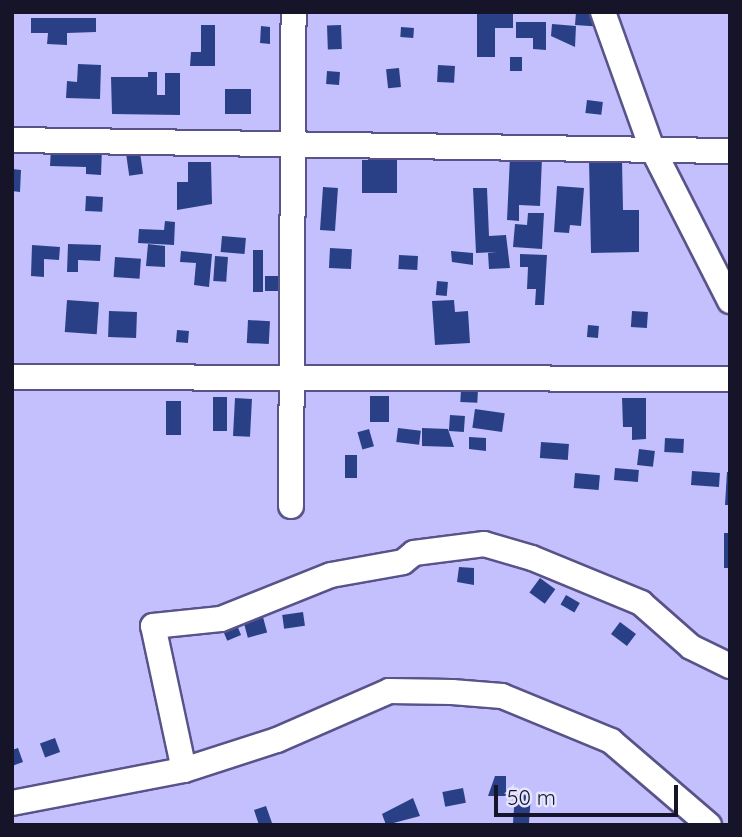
<!DOCTYPE html>
<style>
body{margin:0}
#map{position:relative;width:742px;height:837px;overflow:hidden;background:#c3c0fd;font-family:Quicksand,sans-serif}
div>[style]{position:absolute}
.building>*{inset:0;background:#2a4086;transform-origin:0 0}
.roads{filter:drop-shadow(2px 0 #585389) drop-shadow(-2px 0 #585389) drop-shadow(0 2px #585389) drop-shadow(0 -2px #585389)}
.street>*{height:24px;margin:-12px;padding:0 12px;transform-origin:12px;border-radius:12px;background:#fff}
span{translate:-50% -50%;white-space:nowrap;text-align:center;line-height:1.15;-webkit-text-stroke:7px #e6e5ff;paint-order:stroke}
.frame{position:absolute;inset:0;border:14px solid #161429;pointer-events:none}
.scale{position:absolute;left:494px;top:785px;width:184px;height:32px;box-sizing:border-box;border:4px solid #161429;border-top:0;padding-left:9px;font-size:21px;line-height:24px;white-space:nowrap;color:#161429;-webkit-text-stroke:5px #e6e5ff;paint-order:stroke}
</style>
<div id="map">
<div class="building">
<i style="clip-path:polygon(477px 12px,513px 13px,513px 28px,495px 28px,495px 57px,477px 57px)"></i>
<i style="clip-path:polygon(576px 12px,600px 13px,604px 27px,575px 25px)"></i>
<i style="clip-path:polygon(31px 18px,96px 18px,96px 32px,67px 33px,67px 45px,47px 44px,48px 33px,31px 33px)"></i>
<i style="clip-path:polygon(516px 22px,546px 22px,546px 50px,533px 49px,533px 38px,516px 38px)"></i>
<i style="clip-path:polygon(552px 24px,576px 26px,575px 47px,551px 36px)"></i>
<i style="clip-path:polygon(201px 25px,215px 25px,215px 66px,190px 66px,191px 52px,201px 52px)"></i>
<i style="left:341px;top:25px;width:24px;height:14px;rotate:88deg"></i>
<i style="clip-path:polygon(261px 26px,270px 27px,270px 44px,260px 43px)"></i>
<i style="left:401px;top:27px;width:13px;height:10px;rotate:4deg"></i>
<i style="left:510px;top:57px;width:12px;height:14px"></i>
<i style="clip-path:polygon(78px 64px,101px 65px,100px 99px,66px 98px,67px 81px,77px 82px)"></i>
<i style="left:438px;top:65px;width:17px;height:17px;rotate:3deg"></i>
<i style="left:399px;top:68px;width:19px;height:13px;rotate:84deg"></i>
<i style="left:327px;top:71px;width:13px;height:13px;rotate:4deg"></i>
<i style="clip-path:polygon(148px 72px,157px 72px,157px 95px,165px 95px,165px 73px,180px 73px,180px 115px,112px 114px,111px 77px,148px 77px)"></i>
<i style="left:225px;top:89px;width:26px;height:25px"></i>
<i style="left:587px;top:100px;width:16px;height:13px;rotate:7deg"></i>
<i style="clip-path:polygon(51px 147px,102px 149px,101px 175px,86px 174px,86px 167px,50px 166px)"></i>
<i style="left:140px;top:152px;width:22px;height:14px;rotate:82deg"></i>
<i style="clip-path:polygon(510px 156px,542px 158px,540px 206px,519px 205px,519px 221px,507px 220px)"></i>
<i style="left:397px;top:160px;width:33px;height:35px;rotate:90deg"></i>
<i style="clip-path:polygon(589px 160px,622px 160px,623px 210px,639px 210px,639px 252px,591px 253px)"></i>
<i style="clip-path:polygon(188px 162px,211px 162px,212px 204px,177px 210px,177px 182px,188px 182px)"></i>
<i style="clip-path:polygon(12px 169px,21px 170px,20px 192px,12px 191px)"></i>
<i style="clip-path:polygon(557px 186px,584px 188px,581px 226px,570px 225px,569px 233px,554px 232px)"></i>
<i style="left:323px;top:187px;width:15px;height:43px;rotate:4deg"></i>
<i style="clip-path:polygon(473px 188px,487px 188px,489px 236px,506px 235px,510px 268px,489px 269px,488px 253px,497px 252px,476px 253px)"></i>
<i style="left:86px;top:196px;width:17px;height:15px;rotate:3deg"></i>
<i style="clip-path:polygon(528px 213px,544px 213px,542px 249px,513px 247px,515px 224px,527px 225px)"></i>
<i style="clip-path:polygon(165px 221px,175px 222px,174px 245px,138px 243px,139px 229px,164px 230px)"></i>
<i style="left:222px;top:236px;width:24px;height:16px;rotate:5deg"></i>
<i style="clip-path:polygon(68px 244px,101px 245px,100px 261px,78px 260px,78px 272px,67px 272px)"></i>
<i style="clip-path:polygon(148px 244px,165px 246px,165px 267px,146px 266px)"></i>
<i style="clip-path:polygon(32px 245px,60px 247px,59px 260px,44px 259px,44px 277px,31px 276px)"></i>
<i style="left:330px;top:248px;width:22px;height:20px;rotate:3deg"></i>
<i style="left:253px;top:250px;width:10px;height:42px"></i>
<i style="clip-path:polygon(181px 251px,212px 254px,209px 287px,194px 285px,196px 263px,180px 262px)"></i>
<i style="clip-path:polygon(451px 251px,473px 253px,473px 265px,452px 262px)"></i>
<i style="clip-path:polygon(520px 254px,547px 255px,544px 305px,535px 305px,536px 289px,527px 289px,528px 267px,520px 267px)"></i>
<i style="left:399px;top:255px;width:19px;height:14px;rotate:3deg"></i>
<i style="left:215px;top:256px;width:13px;height:25px;rotate:4deg"></i>
<i style="left:115px;top:257px;width:26px;height:20px;rotate:4deg"></i>
<i style="left:265px;top:276px;width:15px;height:15px"></i>
<i style="left:437px;top:281px;width:11px;height:14px;rotate:5deg"></i>
<i style="left:67px;top:300px;width:32px;height:32px;rotate:4deg"></i>
<i style="clip-path:polygon(454px 300px,455px 312px,468px 311px,470px 343px,435px 345px,432px 301px)"></i>
<i style="left:109px;top:311px;width:28px;height:26px;rotate:2deg"></i>
<i style="left:632px;top:311px;width:16px;height:16px;rotate:4deg"></i>
<i style="left:248px;top:320px;width:22px;height:23px;rotate:3deg"></i>
<i style="left:588px;top:325px;width:11px;height:12px;rotate:5deg"></i>
<i style="left:177px;top:330px;width:12px;height:12px;rotate:5deg"></i>
<i style="left:461px;top:389px;width:17px;height:13px;rotate:3deg"></i>
<i style="left:370px;top:396px;width:19px;height:26px"></i>
<i style="left:213px;top:397px;width:14px;height:34px"></i>
<i style="left:235px;top:398px;width:17px;height:38px;rotate:3deg"></i>
<i style="clip-path:polygon(622px 398px,646px 398px,646px 439px,632px 440px,632px 427px,623px 427px)"></i>
<i style="left:166px;top:401px;width:15px;height:34px"></i>
<i style="left:475px;top:409px;width:30px;height:19px;rotate:8deg"></i>
<i style="left:450px;top:415px;width:15px;height:16px;rotate:4deg"></i>
<i style="left:398px;top:428px;width:23px;height:14px;rotate:7deg"></i>
<i style="clip-path:polygon(422px 428px,448px 429px,454px 447px,422px 446px)"></i>
<i style="left:369px;top:429px;width:18px;height:12px;rotate:74deg"></i>
<i style="clip-path:polygon(469px 437px,486px 438px,486px 451px,469px 449px)"></i>
<i style="left:665px;top:438px;width:19px;height:14px;rotate:3deg"></i>
<i style="left:541px;top:442px;width:28px;height:16px;rotate:4deg"></i>
<i style="left:639px;top:449px;width:16px;height:16px;rotate:7deg"></i>
<i style="left:345px;top:455px;width:12px;height:23px"></i>
<i style="left:615px;top:468px;width:24px;height:12px;rotate:5deg"></i>
<i style="left:692px;top:471px;width:28px;height:14px;rotate:4deg"></i>
<i style="clip-path:polygon(727px 472px,730px 472px,730px 505px,725px 505px)"></i>
<i style="left:575px;top:473px;width:25px;height:15px;rotate:5deg"></i>
<i style="left:724px;top:533px;width:6px;height:35px"></i>
<i style="clip-path:polygon(459px 567px,474px 568px,474px 585px,457px 582px)"></i>
<i style="left:540px;top:578px;width:19px;height:18px;rotate:36deg"></i>
<i style="left:566px;top:595px;width:16px;height:11px;rotate:30deg"></i>
<i style="left:303px;top:612px;width:14px;height:21px;rotate:82deg"></i>
<i style="left:263px;top:617px;width:16px;height:20px;rotate:75deg"></i>
<i style="left:620px;top:622px;width:20px;height:15px;rotate:37deg"></i>
<i style="left:236px;top:623px;width:13px;height:15px;rotate:67deg"></i>
<i style="left:55px;top:738px;width:15px;height:16px;rotate:70deg"></i>
<i style="clip-path:polygon(18px 748px,23px 762px,12px 766px,12px 750px)"></i>
<i style="clip-path:polygon(495px 776px,506px 776px,506px 796px,488px 796px)"></i>
<i style="left:463px;top:788px;width:15px;height:21px;rotate:79deg"></i>
<i style="left:515px;top:794px;width:16px;height:31px;rotate:4deg"></i>
<i style="clip-path:polygon(413px 798px,420px 816px,386px 825px,382px 814px)"></i>
<i style="clip-path:polygon(266px 806px,272px 823px,259px 825px,254px 810px)"></i>
</div>
<div class="roads">
<div class="street">
<i style="left:603px;top:12px;width:142px;rotate:70.3deg"></i>
<i style="left:651px;top:146px;width:174px;rotate:63deg"></i>
<i style="left:12px;top:140px;width:718px;rotate:0.88deg"></i>
<i style="left:12px;top:377px;width:718px;rotate:0.16deg"></i>
<i style="left:291px;top:506px;width:494px;rotate:-89.7deg"></i>
<i style="left:184px;top:770px;width:147px;rotate:-102.1deg"></i>
<i style="left:153px;top:626px;width:68px;rotate:-5.9deg"></i>
<i style="left:221px;top:619px;width:118px;rotate:-21.8deg"></i>
<i style="left:331px;top:575px;width:73px;rotate:-10.2deg"></i>
<i style="left:403px;top:562px;width:14px;rotate:-39deg"></i>
<i style="left:414px;top:553px;width:71px;rotate:-7.3deg"></i>
<i style="left:484px;top:544px;width:50px;rotate:16.3deg"></i>
<i style="left:532px;top:558px;width:118px;rotate:22.4deg"></i>
<i style="left:641px;top:603px;width:67px;rotate:41.3deg"></i>
<i style="left:691px;top:647px;width:43px;rotate:26deg"></i>
<i style="left:12px;top:803px;width:175px;rotate:-10.9deg"></i>
<i style="left:184px;top:770px;width:98px;rotate:-17.9deg"></i>
<i style="left:277px;top:740px;width:122px;rotate:-23.6deg"></i>
<i style="left:389px;top:691px;width:63px;rotate:0.9deg"></i>
<i style="left:452px;top:692px;width:50px;rotate:4.6deg"></i>
<i style="left:502px;top:696px;width:118px;rotate:22.4deg"></i>
<i style="left:611px;top:741px;width:129px;rotate:40.6deg"></i>
</div>
</div>
<div class="frame"></div>
<div class="scale">50 m</div>
</div>
